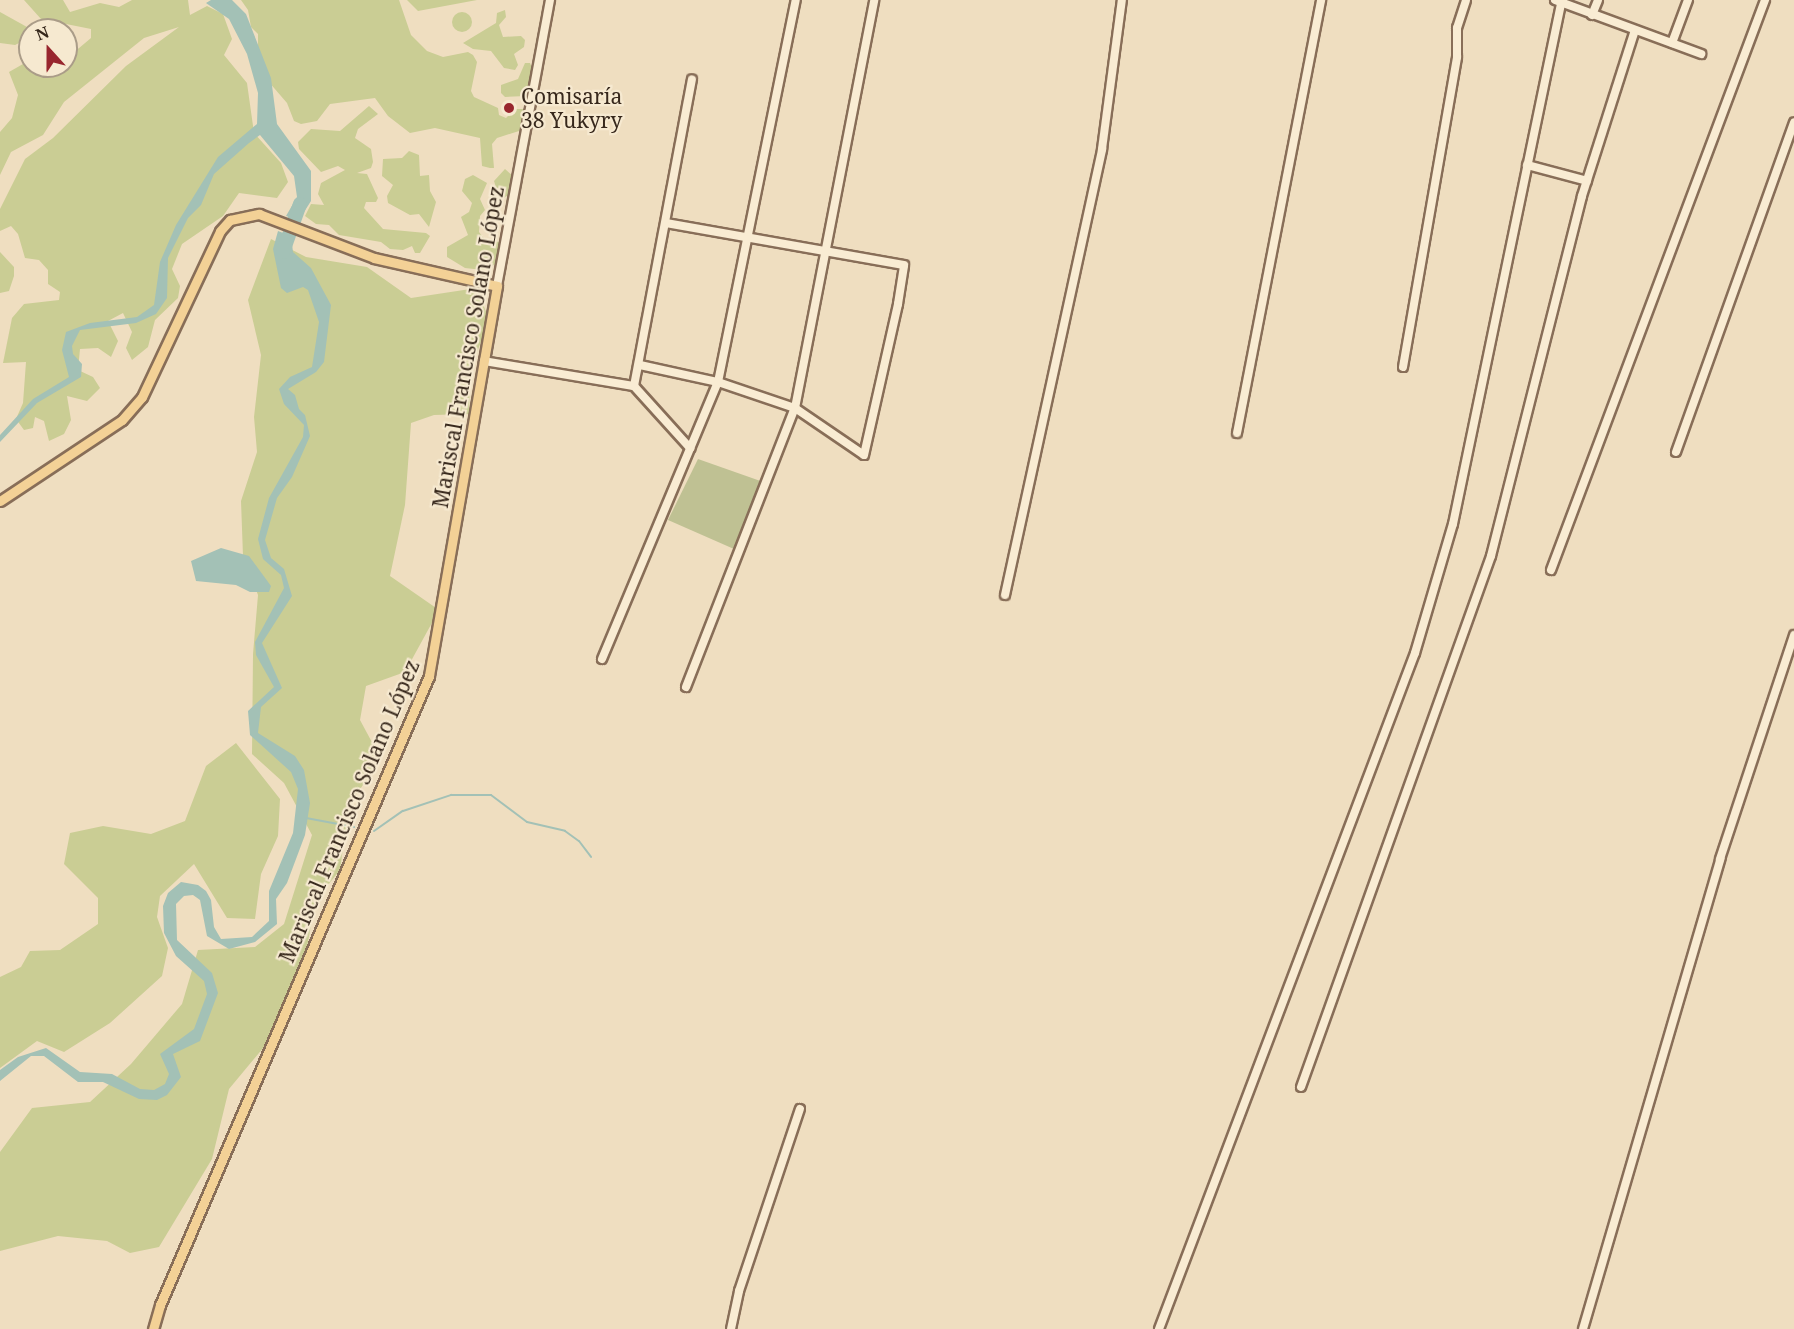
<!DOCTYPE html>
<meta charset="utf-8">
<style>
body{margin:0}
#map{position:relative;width:1794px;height:1329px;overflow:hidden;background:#efdec0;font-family:"Noto Serif",serif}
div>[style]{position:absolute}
.green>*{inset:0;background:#cacd94}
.round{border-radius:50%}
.cemetery>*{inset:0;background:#bfc193}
.water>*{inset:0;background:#a3c1b6}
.stream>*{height:2px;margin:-1px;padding:0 1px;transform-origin:1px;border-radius:1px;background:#a3c1b6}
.river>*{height:14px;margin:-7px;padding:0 7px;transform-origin:7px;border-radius:7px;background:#a3c1b6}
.roads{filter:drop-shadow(2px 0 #886e58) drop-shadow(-2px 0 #886e58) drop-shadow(0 2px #886e58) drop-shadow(0 -2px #886e58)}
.minor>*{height:8px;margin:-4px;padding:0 4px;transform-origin:4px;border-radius:4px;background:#f9ecd3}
.major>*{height:9px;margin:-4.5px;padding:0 4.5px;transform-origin:4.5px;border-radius:4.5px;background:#f3d196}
.dots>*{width:16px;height:16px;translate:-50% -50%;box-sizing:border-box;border:3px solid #f6e9d0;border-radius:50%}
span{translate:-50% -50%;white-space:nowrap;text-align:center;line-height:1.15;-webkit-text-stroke:4.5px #f6e9d0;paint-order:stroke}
.poi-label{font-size:21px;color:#37281c}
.left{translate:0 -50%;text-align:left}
.street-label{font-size:21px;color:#37281c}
.north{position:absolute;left:18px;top:18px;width:60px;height:60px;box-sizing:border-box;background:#f6e9d0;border:2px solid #aa9c88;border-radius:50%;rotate:339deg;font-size:16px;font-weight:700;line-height:24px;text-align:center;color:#37281c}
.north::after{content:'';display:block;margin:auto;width:21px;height:27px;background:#98262e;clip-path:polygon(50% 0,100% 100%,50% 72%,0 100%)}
</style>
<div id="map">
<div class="green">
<i style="clip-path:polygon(24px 0,63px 0,70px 12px,100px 3px,119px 7px,132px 0,188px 0,190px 15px,207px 6px,223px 14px,232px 39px,224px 55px,247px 83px,254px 133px,281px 163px,288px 182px,277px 198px,239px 193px,223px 216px,182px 244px,172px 269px,180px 286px,178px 298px,155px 320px,148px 347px,132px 360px,126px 348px,132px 332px,123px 313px,108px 321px,118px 341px,111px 357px,98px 348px,80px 349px,78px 370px,93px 377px,100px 388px,87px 401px,67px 396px,71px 420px,64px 434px,49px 441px,44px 421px,35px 417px,33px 428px,24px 430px,16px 419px,23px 403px,26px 362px,3px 363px,12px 318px,24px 304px,59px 300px,60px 292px,48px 284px,48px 270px,39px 260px,25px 258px,18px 234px,11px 226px,0 231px,0 209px,25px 159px,53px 138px,126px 66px,179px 27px,144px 38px,64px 102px,43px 135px,11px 152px,0 175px,0 132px,12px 118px,18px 95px,9px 72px,30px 60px,30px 66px,66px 66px,66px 59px,91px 38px,91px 29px,41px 19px)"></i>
<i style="clip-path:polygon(241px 0,399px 0,411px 35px,427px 51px,443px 57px,468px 52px,473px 55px,477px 62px,471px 91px,474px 97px,498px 108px,499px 115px,506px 118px,515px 109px,525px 109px,525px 121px,519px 131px,497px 138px,492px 144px,494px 168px,490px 168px,482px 166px,480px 138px,435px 128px,410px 133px,388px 116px,375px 98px,330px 104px,317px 121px,301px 124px,294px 121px,287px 103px,268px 81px,258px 53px,258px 34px,251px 27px,248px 10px)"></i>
<i style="clip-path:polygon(407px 0,477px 0,418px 11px)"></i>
<i style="clip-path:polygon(505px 10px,506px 17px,499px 25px,503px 37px,521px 36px,525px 40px,524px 47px,514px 54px,518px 65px,515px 70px,504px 68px,491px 51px,473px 49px,463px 43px,496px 23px,497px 13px)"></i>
<i class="round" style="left:452px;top:12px;width:20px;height:20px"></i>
<i style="clip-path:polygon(0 12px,27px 27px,27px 39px,15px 45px,0 43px)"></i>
<i style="clip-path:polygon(525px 63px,530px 63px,534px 73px,535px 89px,526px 96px,505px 97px,501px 93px,501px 85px,518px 79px)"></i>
<i style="clip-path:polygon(369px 106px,378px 114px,358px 129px,355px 138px,371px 149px,373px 162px,371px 168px,357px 173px,367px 174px,378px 198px,376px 202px,366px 202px,364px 208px,383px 229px,426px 233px,430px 236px,420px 253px,415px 253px,412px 246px,403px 250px,390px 249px,381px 242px,339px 235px,329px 225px,316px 224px,305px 216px,311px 204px,324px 205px,318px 194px,321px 183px,345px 170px,338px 166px,321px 172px,299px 149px,298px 142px,311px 129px,340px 131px)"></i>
<i style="clip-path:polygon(409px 151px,419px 155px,420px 176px,429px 175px,430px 191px,436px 202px,429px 227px,419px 214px,410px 215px,388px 203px,387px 196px,393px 185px,382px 176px,383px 159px,402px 158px)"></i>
<i style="clip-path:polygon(505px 169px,514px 177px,517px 188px,504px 198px,498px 194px,494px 181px)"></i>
<i style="clip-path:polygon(473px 175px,487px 183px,480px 199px,485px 210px,480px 216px,479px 232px,486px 241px,501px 242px,509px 248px,508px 258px,483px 270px,465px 268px,447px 257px,447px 247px,468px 235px,461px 217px,469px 212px,472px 203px,462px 191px,465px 179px)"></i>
<i style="clip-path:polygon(271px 239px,306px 257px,367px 267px,411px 298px,477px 288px,489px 320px,470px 371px,469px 414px,434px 415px,411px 423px,405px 505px,390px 576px,439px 610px,405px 672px,366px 686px,360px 720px,381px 759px,349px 805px,340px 870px,316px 900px,300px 983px,273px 1036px,229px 1089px,212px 1159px,159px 1247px,130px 1253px,107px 1241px,58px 1236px,0 1251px,0 1152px,32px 1108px,90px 1102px,131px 1064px,182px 1004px,198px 950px,255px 947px,284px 924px,312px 835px,284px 783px,252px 754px,253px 654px,258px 595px,243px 556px,241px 501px,257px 452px,254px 417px,261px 355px,248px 300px)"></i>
<i style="clip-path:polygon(0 252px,14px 267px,14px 276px,9px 291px,0 293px)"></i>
<i style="clip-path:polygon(236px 743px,280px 799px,278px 836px,261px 874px,255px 919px,227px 918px,194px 864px,160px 896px,157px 917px,168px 948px,162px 976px,110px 1023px,64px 1052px,37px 1041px,0 1068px,0 977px,21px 967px,30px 951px,60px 950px,98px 924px,98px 898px,64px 864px,70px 833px,103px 826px,151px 834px,185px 821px,206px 766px)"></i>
</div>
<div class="cemetery">
<i style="clip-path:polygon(698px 459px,766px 483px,734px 549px,668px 520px)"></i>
</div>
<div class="water">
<i style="clip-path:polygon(211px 0,232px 0,246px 14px,271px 78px,277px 124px,311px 171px,311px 201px,299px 220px,286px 216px,297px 197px,294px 176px,260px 135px,249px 143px,214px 174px,201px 205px,188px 218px,168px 258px,167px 298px,156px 314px,136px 323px,80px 330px,72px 346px,73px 354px,82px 364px,81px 377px,37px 403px,0 442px,0 435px,33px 399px,69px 377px,62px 350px,66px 332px,90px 323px,137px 317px,154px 305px,160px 262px,176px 225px,218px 157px,257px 124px,258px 93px,247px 54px,229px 19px,206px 3px)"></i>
<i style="clip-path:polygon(278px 231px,291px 236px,293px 252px,311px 268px,331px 305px,324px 362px,316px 372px,288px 389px,295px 395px,299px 409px,305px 415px,310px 436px,292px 477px,277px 498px,265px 540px,271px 558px,284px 569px,292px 596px,262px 643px,282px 688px,261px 707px,258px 733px,295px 756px,304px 770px,310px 803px,305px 835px,287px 883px,276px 899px,277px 924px,255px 942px,229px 949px,207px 936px,200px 900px,193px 895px,184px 896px,176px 904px,177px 940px,212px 973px,218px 993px,200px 1041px,173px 1054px,181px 1077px,167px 1095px,157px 1100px,139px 1099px,103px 1082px,78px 1082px,44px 1056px,31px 1056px,0 1081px,0 1070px,18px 1057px,46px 1048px,80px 1072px,112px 1074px,140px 1089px,154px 1090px,165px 1084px,169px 1074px,160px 1054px,194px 1029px,207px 994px,204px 981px,176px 956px,164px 933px,163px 906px,168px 893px,181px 882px,198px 885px,206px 891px,211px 900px,214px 927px,221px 939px,252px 937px,269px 921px,269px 891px,293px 833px,298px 789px,291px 772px,250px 735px,248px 711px,274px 687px,256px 655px,255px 642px,284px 588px,281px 575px,263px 559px,258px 539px,269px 498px,303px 437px,304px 425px,284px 404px,279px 389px,290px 377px,312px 367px,319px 322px,308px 290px,303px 287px,287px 293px,281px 288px,273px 249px)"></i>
<i style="clip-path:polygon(221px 548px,249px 556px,271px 586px,269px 592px,250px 592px,236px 585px,196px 581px,191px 561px)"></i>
</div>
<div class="stream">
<i style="left:306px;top:818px;width:49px;rotate:10.6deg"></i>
<i style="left:374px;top:831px;width:35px;rotate:-35deg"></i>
<i style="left:403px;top:811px;width:51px;rotate:-18.4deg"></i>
<i style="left:451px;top:795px;width:40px"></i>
<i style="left:491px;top:795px;width:45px;rotate:36.9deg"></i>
<i style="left:527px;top:822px;width:39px;rotate:13deg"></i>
<i style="left:565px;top:831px;width:17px;rotate:36deg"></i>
<i style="left:579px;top:841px;width:20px;rotate:53deg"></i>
</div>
<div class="river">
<i style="left:283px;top:252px;width:51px;rotate:-70.5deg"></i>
</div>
<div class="roads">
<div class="minor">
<i style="left:1555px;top:0;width:156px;rotate:20.3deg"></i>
<i style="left:1592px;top:15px;width:16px;rotate:-68deg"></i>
<i style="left:1672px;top:43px;width:46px;rotate:-69.6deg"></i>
<i style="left:1527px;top:165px;width:62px;rotate:14.9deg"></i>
<i style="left:497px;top:286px;width:291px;rotate:-79.5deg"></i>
<i style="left:484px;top:361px;width:152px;rotate:9.5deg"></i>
<i style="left:634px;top:386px;width:84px;rotate:47.9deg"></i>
<i style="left:640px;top:365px;width:80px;rotate:12.3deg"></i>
<i style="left:718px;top:382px;width:81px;rotate:18.7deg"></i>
<i style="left:795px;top:408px;width:83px;rotate:34.3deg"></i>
<i style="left:864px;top:455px;width:155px;rotate:-77.3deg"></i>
<i style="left:898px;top:304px;width:39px;rotate:-81deg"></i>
<i style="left:904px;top:265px;width:242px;rotate:-170deg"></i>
<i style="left:1403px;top:367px;width:315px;rotate:-80.1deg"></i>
<i style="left:1457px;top:57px;width:29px;rotate:-90deg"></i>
<i style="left:1457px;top:28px;width:29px;rotate:-72deg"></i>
<i style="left:634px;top:386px;width:312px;rotate:-79.3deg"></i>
<i style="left:1237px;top:433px;width:441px;rotate:-79deg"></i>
<i style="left:1676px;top:452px;width:350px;rotate:-70.3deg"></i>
<i style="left:1551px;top:570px;width:609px;rotate:-69.42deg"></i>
<i style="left:1005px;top:595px;width:456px;rotate:-77.7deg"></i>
<i style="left:1102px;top:149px;width:150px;rotate:-82.4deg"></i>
<i style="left:602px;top:659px;width:300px;rotate:-67.3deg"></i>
<i style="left:718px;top:382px;width:390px;rotate:-78.5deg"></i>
<i style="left:686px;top:687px;width:300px;rotate:-68.7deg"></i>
<i style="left:795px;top:408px;width:416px;rotate:-79deg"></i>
<i style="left:1301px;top:1087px;width:564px;rotate:-70.31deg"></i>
<i style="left:1491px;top:556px;width:371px;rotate:-75.8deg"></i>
<i style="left:1582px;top:196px;width:174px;rotate:-72.3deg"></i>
<i style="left:731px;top:1329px;width:39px;rotate:-78deg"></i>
<i style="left:739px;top:1291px;width:192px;rotate:-71.5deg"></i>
<i style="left:1159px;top:1329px;width:723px;rotate:-69.26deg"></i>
<i style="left:1415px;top:653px;width:134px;rotate:-73.6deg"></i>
<i style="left:1453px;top:524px;width:531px;rotate:-78.27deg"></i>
<i style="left:1583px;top:1329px;width:490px;rotate:-73.7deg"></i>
<i style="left:1720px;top:859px;width:236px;rotate:-71.7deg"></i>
</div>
<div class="major">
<i style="left:0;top:501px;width:146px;rotate:-33.6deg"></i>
<i style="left:122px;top:420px;width:30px;rotate:-49deg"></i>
<i style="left:142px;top:397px;width:183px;rotate:-64.8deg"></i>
<i style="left:220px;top:231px;width:15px;rotate:-48deg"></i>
<i style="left:230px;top:220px;width:30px;rotate:-12deg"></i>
<i style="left:259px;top:214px;width:123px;rotate:20.9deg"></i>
<i style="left:374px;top:258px;width:126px;rotate:12.8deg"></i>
<i style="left:497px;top:286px;width:396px;rotate:99.9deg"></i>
<i style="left:429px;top:676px;width:684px;rotate:113.15deg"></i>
<i style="left:160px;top:1305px;width:25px;rotate:106deg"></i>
</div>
</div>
<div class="dots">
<i style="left:509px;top:108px;background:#98262e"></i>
</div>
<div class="poi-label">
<span class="left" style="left:521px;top:108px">Comisaría<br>38 Yukyry</span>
</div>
<div class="street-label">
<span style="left:468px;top:347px;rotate:-80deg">Mariscal Francisco Solano López</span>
<span style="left:349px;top:811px;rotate:-67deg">Mariscal Francisco Solano López</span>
</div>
<div class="north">N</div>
</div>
